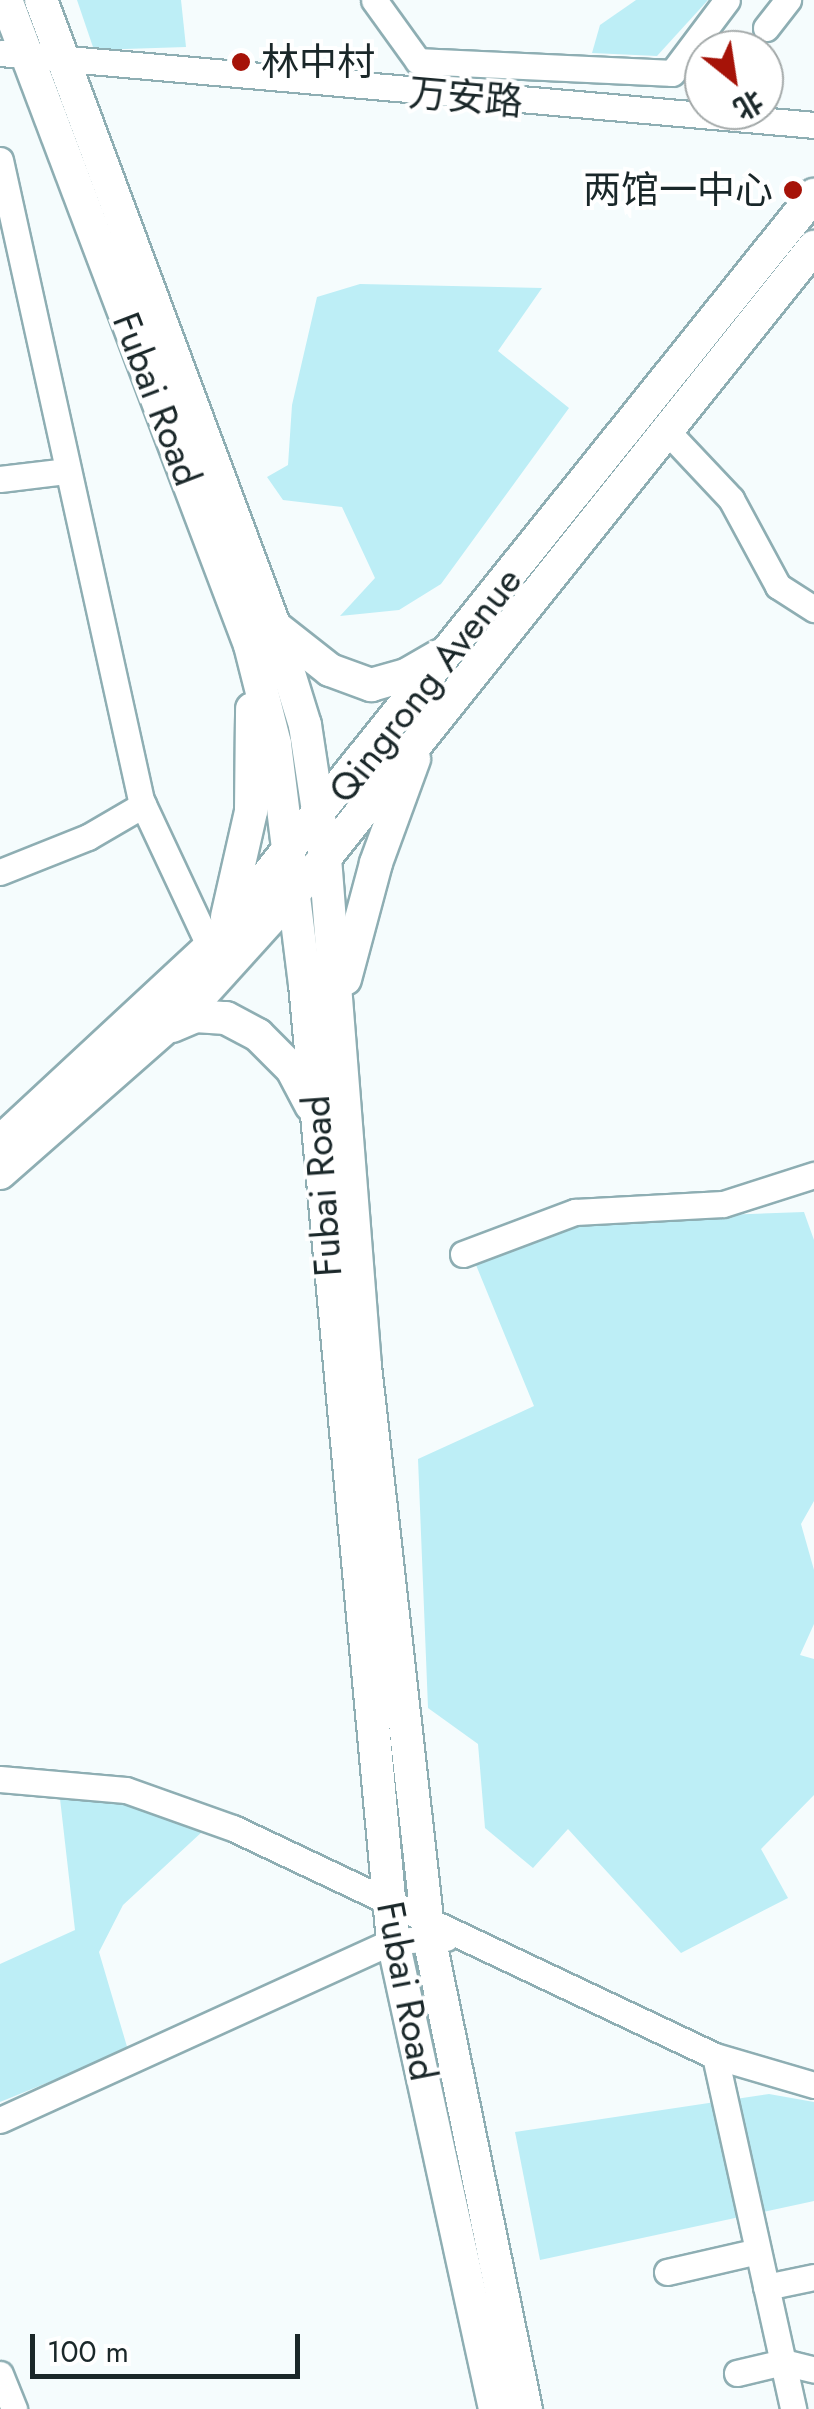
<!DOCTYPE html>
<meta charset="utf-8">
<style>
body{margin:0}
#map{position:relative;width:814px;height:2409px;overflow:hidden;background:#f5fcfd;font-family:Jost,"Noto Sans SC",sans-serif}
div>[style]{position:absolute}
.green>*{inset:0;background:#bdeef6}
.roads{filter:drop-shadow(2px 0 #8eaeb3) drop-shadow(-2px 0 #8eaeb3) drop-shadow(0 2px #8eaeb3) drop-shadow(0 -2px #8eaeb3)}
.minor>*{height:25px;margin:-12.5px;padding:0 12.5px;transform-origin:12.5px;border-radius:12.5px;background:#fff}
.major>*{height:32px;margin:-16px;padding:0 16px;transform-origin:16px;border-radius:16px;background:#fff}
.dots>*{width:28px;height:28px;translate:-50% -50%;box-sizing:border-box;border:5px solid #fff;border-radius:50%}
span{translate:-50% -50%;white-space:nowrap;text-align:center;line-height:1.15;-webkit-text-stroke:8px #fff;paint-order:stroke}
.poi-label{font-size:38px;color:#1a2729}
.left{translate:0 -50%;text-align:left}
.right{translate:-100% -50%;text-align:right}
.street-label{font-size:38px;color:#1a2729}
.north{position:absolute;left:684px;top:30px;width:100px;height:100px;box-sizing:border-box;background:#fff;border:2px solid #a3a9a9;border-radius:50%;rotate:150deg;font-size:28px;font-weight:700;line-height:40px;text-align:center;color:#1a2729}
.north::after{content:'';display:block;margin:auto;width:35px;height:45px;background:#a61308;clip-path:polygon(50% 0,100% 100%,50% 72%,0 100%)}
.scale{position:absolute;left:30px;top:2334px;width:270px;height:45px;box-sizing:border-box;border:5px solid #1a2729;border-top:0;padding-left:12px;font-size:30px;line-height:35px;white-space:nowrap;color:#1a2729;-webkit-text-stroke:8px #fff;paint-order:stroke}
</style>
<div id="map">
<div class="green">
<i style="clip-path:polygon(77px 0,181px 0,186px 47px,94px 50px)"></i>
<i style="clip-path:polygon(636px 0,708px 0,657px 56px,592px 53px,600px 25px)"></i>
<i style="clip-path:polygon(360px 284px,542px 288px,498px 351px,569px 408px,441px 584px,399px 610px,340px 616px,375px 578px,342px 507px,283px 500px,267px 477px,288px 465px,292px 405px,317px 297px)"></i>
<i style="clip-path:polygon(804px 1212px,814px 1240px,814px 1501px,801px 1524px,814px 1570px,814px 1624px,800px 1655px,814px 1659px,814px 1795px,761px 1849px,788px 1898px,681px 1953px,568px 1829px,533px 1868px,485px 1828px,478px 1744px,428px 1708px,418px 1459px,534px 1406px,476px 1265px,579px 1220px)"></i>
<i style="clip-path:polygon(59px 1790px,133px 1802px,203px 1831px,123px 1905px,99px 1952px,128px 2050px,0 2102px,0 1964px,75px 1930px)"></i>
<i style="clip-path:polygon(769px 2094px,814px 2102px,814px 2201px,540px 2260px,515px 2132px)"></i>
</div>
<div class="roads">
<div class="minor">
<i style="left:374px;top:0;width:75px;rotate:54.2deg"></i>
<i style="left:418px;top:61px;width:254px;rotate:2.7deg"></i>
<i style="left:672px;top:73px;width:91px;rotate:-53deg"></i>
<i style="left:766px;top:28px;width:36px;rotate:-52deg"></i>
<i style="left:0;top:53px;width:817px;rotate:5.05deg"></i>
<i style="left:0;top:160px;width:655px;rotate:77.58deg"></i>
<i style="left:141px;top:800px;width:162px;rotate:64.9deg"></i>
<i style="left:666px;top:430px;width:95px;rotate:46.7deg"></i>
<i style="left:731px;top:499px;width:99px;rotate:61.6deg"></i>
<i style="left:778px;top:586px;width:43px;rotate:32.6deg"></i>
<i style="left:0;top:479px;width:66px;rotate:-6.9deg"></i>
<i style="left:0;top:872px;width:95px;rotate:-21.7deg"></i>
<i style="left:88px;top:837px;width:64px;rotate:-30.2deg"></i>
<i style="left:463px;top:1254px;width:120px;rotate:-20.6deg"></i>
<i style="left:575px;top:1212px;width:148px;rotate:-3.1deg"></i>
<i style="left:723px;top:1204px;width:96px;rotate:-17.7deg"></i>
<i style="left:0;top:1779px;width:126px;rotate:5deg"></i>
<i style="left:126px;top:1790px;width:114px;rotate:19.6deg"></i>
<i style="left:233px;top:1828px;width:533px;rotate:25.32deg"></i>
<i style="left:715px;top:2056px;width:103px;rotate:16.3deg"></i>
<i style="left:715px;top:2056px;width:362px;rotate:77.5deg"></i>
<i style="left:0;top:2120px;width:432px;rotate:-24.5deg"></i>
<i style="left:393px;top:1941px;width:53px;rotate:-3.2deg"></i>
<i style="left:667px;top:2272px;width:93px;rotate:-13deg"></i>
<i style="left:766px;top:2287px;width:49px;rotate:-11.8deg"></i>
<i style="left:737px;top:2373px;width:47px;rotate:-13.4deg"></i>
<i style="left:783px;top:2362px;width:32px;rotate:14deg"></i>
<i style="left:0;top:2374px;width:38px;rotate:68deg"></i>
</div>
<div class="major">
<i style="left:6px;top:0;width:690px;rotate:69.28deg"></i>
<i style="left:250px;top:645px;width:102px;rotate:75.8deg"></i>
<i style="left:275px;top:744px;width:242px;rotate:82.9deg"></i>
<i style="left:305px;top:984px;width:961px;rotate:84.75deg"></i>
<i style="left:393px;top:1941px;width:479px;rotate:77.7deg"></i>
<i style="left:41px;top:0;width:667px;rotate:69.55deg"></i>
<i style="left:274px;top:625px;width:105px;rotate:72.8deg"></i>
<i style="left:305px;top:725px;width:134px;rotate:81.4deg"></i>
<i style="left:325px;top:858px;width:510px;rotate:85.5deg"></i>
<i style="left:365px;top:1366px;width:575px;rotate:83.6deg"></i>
<i style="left:429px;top:1937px;width:482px;rotate:78.4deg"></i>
<i style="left:278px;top:629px;width:66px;rotate:38.3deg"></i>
<i style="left:330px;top:670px;width:44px;rotate:20.1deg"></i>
<i style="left:371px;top:685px;width:36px;rotate:-16deg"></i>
<i style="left:406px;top:675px;width:39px;rotate:-30deg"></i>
<i style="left:227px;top:917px;width:109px;rotate:-77.2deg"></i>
<i style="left:251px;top:811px;width:102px;rotate:-89.4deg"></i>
<i style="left:345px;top:979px;width:120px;rotate:-75deg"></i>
<i style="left:376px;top:863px;width:111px;rotate:-69.9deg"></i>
<i style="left:172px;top:1026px;width:25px;rotate:-23deg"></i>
<i style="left:195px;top:1016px;width:31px;rotate:4deg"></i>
<i style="left:226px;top:1018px;width:36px;rotate:28deg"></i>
<i style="left:258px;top:1035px;width:48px;rotate:45deg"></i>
<i style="left:292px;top:1069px;width:41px;rotate:62.2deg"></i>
<i style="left:0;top:1142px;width:287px;rotate:-42.9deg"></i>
<i style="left:210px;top:947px;width:965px;rotate:-51.23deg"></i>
<i style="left:0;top:1173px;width:261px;rotate:-41.3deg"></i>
<i style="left:196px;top:1001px;width:193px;rotate:-47.9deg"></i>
<i style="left:325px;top:858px;width:783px;rotate:-51.33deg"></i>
</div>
</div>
<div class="dots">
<i style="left:241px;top:62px;background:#a61308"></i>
<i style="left:793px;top:190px;background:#a61308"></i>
</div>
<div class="poi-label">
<span class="left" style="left:261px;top:62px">林中村</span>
<span class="right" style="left:773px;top:190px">两馆一中心</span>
</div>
<div class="street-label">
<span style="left:466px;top:97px;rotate:5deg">万安路</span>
<span style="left:157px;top:399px;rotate:69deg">Fubai Road</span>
<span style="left:425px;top:685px;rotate:-52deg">Qingrong Avenue</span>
<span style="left:322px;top:1186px;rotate:-94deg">Fubai Road</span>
<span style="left:407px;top:1991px;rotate:79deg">Fubai Road</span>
</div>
<div class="north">北</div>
<div class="scale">100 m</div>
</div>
